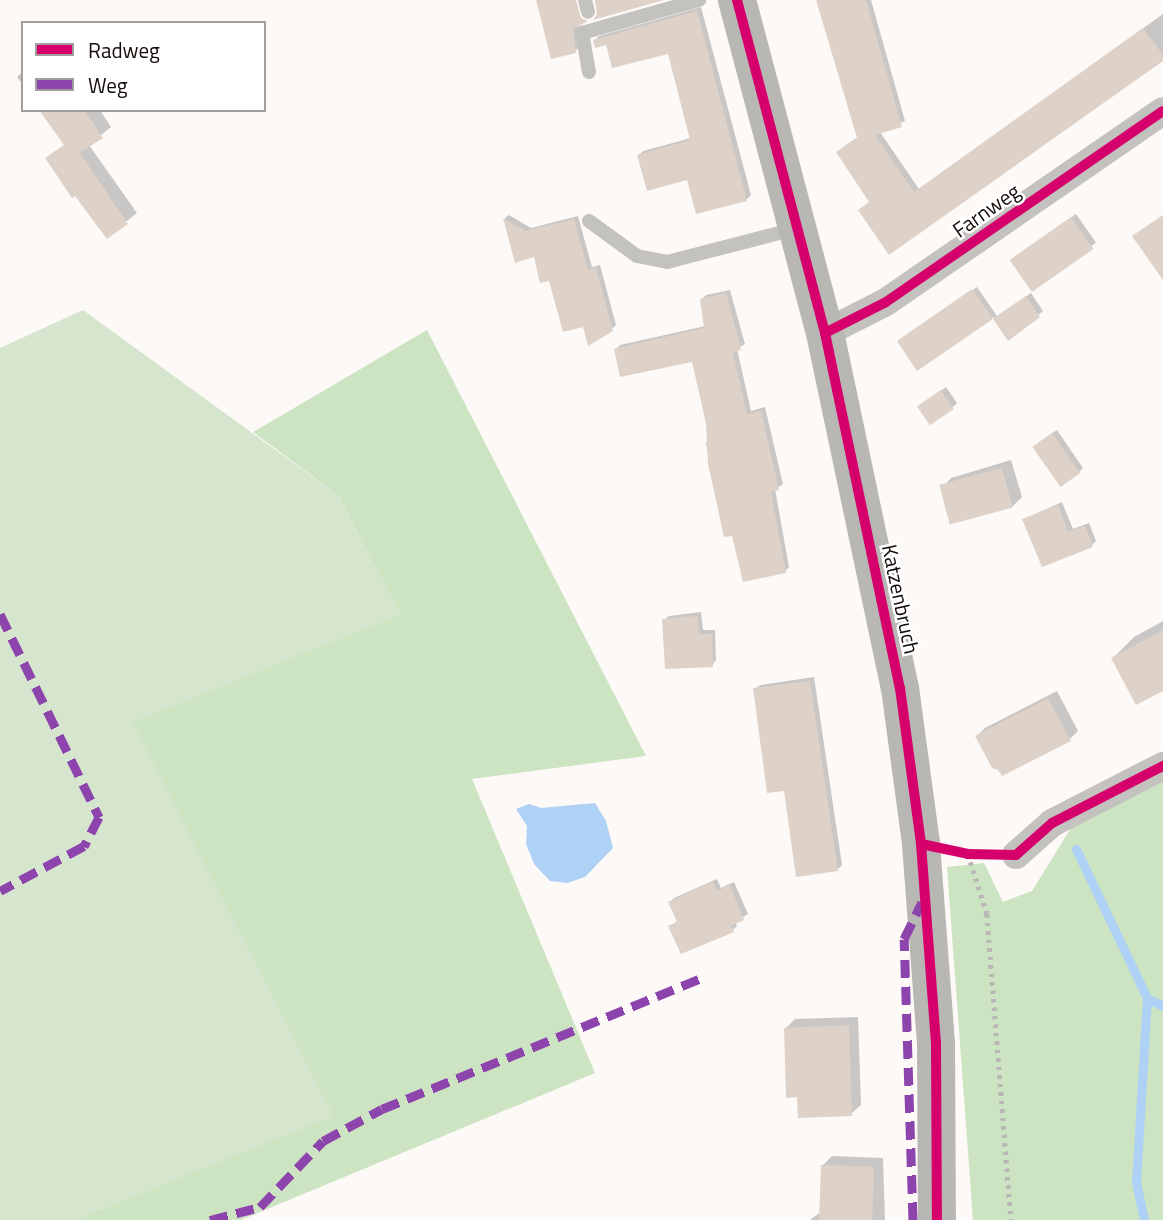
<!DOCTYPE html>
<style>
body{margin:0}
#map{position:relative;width:1163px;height:1220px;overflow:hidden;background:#fcf9f7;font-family:"Titillium Web",sans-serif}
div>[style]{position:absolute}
.green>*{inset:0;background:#d6e5ce}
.forest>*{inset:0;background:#cde4c2}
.water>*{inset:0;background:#aed1f5}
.shadow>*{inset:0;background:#0003;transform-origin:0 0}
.stream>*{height:9px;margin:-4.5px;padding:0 4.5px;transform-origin:4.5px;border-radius:4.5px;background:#aed1f5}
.building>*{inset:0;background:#ded1c8;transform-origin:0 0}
.path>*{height:4.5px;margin-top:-2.25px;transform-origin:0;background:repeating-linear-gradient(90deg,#b9b7b4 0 3.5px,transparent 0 8.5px)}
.lane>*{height:14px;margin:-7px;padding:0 7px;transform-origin:7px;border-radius:7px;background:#c4c2bf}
.street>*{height:28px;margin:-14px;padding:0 14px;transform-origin:14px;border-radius:14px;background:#c4c2bf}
.secondary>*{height:38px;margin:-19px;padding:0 19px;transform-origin:19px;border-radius:19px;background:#b9b7b4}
.quiet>*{height:9px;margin-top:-4.5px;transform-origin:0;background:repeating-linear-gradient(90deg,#8e44ad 0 18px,transparent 0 27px)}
.cycleway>*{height:10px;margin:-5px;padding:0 5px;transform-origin:5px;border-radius:5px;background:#d6006c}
span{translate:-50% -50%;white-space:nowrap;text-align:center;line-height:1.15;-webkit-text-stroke:5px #fff;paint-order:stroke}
.street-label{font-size:21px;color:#140c08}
.legend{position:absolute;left:21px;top:21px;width:245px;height:91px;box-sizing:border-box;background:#fff;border:2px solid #a19e9c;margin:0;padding:9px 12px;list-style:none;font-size:21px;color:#140c08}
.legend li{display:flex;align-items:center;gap:14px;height:35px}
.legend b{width:35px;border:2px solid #a19e9c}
</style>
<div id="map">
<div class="green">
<i style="clip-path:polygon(83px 310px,339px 496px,400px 614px,134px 722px,334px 1116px,74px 1220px,0 1220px,0 348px)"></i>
</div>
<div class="forest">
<i style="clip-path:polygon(427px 330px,646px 756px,472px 779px,595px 1073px,241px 1220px,74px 1220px,333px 1116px,133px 722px,400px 614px,339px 496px,253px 432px)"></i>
<i style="clip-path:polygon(1163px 779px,1163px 1220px,973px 1220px,947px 867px,984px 863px,1003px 902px,1032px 891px,1071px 828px)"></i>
</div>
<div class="water">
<i style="clip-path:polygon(595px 803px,606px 821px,613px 848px,585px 877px,567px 883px,550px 881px,534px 864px,526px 844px,527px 826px,516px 809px,529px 804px,541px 808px)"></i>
</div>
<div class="shadow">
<i style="clip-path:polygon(818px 0,871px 0,905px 121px,880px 132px,919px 189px,1163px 14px,1163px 60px,889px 252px,871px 201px,842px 148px,858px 137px)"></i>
<i style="clip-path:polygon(701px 7px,751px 195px,747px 199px,697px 212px,688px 178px,639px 155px,643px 151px,691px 138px,669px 52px,595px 40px,599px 36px)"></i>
<i style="clip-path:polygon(578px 24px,579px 47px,575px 51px,547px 35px)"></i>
<i style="clip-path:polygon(23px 71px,23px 85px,17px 77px)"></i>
<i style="clip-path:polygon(41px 110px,100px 110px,111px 127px,89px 145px,137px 213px,107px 237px,47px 159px,65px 144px)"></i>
<i style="left:1076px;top:214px;width:35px;height:72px;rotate:55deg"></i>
<i style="clip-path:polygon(509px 215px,531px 228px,578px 216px,592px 267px,600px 265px,616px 325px,612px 329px,584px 325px,535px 255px,516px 261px,505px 218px)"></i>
<i style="clip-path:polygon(977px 287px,997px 316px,1031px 293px,1043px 311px,1008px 339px,993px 317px,918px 368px,903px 337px)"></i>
<i style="clip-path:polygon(730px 290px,745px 344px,737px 349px,751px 411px,765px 407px,783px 484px,775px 489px,789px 567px,785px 571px,733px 534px,710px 464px,706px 442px,709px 438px,693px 360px,616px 349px,620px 345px,705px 326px,702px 299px,706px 295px)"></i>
<i style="clip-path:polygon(946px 387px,957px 403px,953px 407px,923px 403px)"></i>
<i style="clip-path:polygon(1057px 430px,1083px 468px,1079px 472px,1038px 443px)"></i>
<i style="clip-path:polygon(1011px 460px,1022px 497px,1012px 507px,942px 488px,951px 478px)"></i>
<i style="clip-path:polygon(1062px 502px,1073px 529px,1089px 523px,1096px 541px,1092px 545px,1024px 519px)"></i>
<i style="clip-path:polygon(701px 612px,703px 630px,715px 630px,716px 660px,712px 665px,664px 620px,669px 616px)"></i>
<i style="clip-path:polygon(1163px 621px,1163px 689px,1113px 658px,1134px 637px)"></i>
<i style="clip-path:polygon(814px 677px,842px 865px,838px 869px,785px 789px,755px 689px,760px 685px)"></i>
<i style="clip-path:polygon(1057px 691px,1078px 731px,1070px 739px,977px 736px,985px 728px)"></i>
<i style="clip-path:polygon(717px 879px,721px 888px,734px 882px,748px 914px,735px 922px,737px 926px,733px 930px,670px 926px,678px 921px,670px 902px,674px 898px)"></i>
<i style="clip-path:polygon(858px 1017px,861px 1105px,851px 1114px,799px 1096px,785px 1029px,795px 1019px)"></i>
<i style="clip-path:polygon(832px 1156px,883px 1158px,885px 1220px,810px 1220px,822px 1211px,822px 1166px)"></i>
</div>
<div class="stream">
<i style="left:1076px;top:849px;width:165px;rotate:64.5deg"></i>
<i style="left:1147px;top:998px;width:184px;rotate:93.4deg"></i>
<i style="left:1136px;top:1182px;width:39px;rotate:78deg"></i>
<i style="left:1147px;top:998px;width:18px;rotate:27deg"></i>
</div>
<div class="building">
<i style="clip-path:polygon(536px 0,576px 0,581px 18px,588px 21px,573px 29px,576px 53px,551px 59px)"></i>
<i style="clip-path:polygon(595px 0,664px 0,593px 20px,597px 14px)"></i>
<i style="clip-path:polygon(816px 0,866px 0,902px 127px,875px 135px,914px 192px,1143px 28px,1163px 55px,1163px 61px,889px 255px,858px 210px,869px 202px,836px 152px,857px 138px)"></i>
<i style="clip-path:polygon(697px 11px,747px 201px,696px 214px,687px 180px,647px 191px,637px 155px,690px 140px,668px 54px,612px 68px,606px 45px,595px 48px,593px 40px)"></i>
<i style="clip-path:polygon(39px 110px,84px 110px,103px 138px,80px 153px,128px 224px,107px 239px,75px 196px,72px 198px,45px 158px,64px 145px)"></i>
<i style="clip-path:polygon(1163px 215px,1163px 280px,1132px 236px)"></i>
<i style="left:1071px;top:217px;width:39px;height:75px;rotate:55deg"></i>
<i style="clip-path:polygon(503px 218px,526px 231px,574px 219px,588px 270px,596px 268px,613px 331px,588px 346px,583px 327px,563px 332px,549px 281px,540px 283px,534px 257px,515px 263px)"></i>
<i style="clip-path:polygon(972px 289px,993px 319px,1026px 296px,1040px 317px,1008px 341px,993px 319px,917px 371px,897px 341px)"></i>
<i style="clip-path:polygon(726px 293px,741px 350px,733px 352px,747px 414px,761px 411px,779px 490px,771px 492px,786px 573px,743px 582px,732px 536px,724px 537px,708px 464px,706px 423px,692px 362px,620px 377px,614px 349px,704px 328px,700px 299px)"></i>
<i style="left:941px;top:390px;width:23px;height:29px;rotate:56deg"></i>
<i style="left:1052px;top:433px;width:49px;height:24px;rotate:55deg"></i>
<i style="left:1002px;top:468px;width:41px;height:65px;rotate:75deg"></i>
<i style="clip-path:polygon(1058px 505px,1068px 532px,1085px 526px,1093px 547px,1042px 567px,1022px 519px)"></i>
<i style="clip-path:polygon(698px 616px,699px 634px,712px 634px,713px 667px,665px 669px,662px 619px)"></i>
<i style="clip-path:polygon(1163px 630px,1163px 691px,1136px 705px,1111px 658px)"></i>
<i style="clip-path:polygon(810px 681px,838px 871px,796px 877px,784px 791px,767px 793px,753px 688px)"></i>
<i style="clip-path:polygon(1048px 698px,1071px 741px,1002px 776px,998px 770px,992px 768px,975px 736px)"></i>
<i style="clip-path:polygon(713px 882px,717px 891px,730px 885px,744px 920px,731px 926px,734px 932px,681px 954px,668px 926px,677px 922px,668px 902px)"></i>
<i style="clip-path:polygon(849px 1025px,852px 1116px,798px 1118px,797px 1097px,786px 1098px,784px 1028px)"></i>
<i style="left:821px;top:1165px;width:53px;height:55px;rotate:2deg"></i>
</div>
<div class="path">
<i style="left:968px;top:854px;width:63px;rotate:72.4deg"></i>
<i style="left:987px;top:914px;width:307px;rotate:85.5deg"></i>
</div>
<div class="lane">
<i style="left:585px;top:0;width:12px;rotate:76deg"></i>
<i style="left:589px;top:72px;width:40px;rotate:-100deg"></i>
<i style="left:582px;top:33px;width:122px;rotate:-15.8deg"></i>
<i style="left:589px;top:221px;width:59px;rotate:36.1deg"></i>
<i style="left:637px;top:256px;width:31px;rotate:11deg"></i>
<i style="left:667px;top:262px;width:132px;rotate:-14.5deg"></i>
</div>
<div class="street">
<i style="left:825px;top:333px;width:68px;rotate:-26.9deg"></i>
<i style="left:886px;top:302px;width:336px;rotate:-34.6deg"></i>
<i style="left:1016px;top:855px;width:48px;rotate:-41.6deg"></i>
<i style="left:1052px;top:823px;width:125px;rotate:-27.2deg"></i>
</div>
<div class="secondary">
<i style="left:737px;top:0;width:344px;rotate:75.2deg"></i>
<i style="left:825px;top:333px;width:363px;rotate:78.1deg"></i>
<i style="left:900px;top:688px;width:157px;rotate:82.3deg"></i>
<i style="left:921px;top:844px;width:201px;rotate:85.7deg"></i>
<i style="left:936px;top:1044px;width:176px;rotate:89.7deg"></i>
</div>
<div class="quiet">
<i style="left:0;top:614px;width:226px;rotate:64deg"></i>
<i style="left:99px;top:817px;width:33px;rotate:117deg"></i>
<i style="left:84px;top:846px;width:95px;rotate:151.8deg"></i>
<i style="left:210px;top:1220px;width:52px;rotate:-14.6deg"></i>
<i style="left:260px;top:1207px;width:91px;rotate:-46.3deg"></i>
<i style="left:323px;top:1141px;width:67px;rotate:-28.5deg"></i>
<i style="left:382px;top:1109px;width:348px;rotate:-22.3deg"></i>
<i style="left:913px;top:1220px;width:281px;rotate:-91.8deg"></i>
<i style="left:904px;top:939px;width:41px;rotate:-64.1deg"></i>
</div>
<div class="cycleway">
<i style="left:737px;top:0;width:344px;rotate:75.2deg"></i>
<i style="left:825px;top:333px;width:363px;rotate:78.1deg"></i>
<i style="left:900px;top:688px;width:157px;rotate:82.3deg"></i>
<i style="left:921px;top:844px;width:201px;rotate:85.7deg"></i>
<i style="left:936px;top:1044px;width:176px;rotate:89.7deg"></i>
<i style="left:825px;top:333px;width:68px;rotate:-26.9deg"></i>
<i style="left:886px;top:302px;width:336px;rotate:-34.6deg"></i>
<i style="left:921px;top:844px;width:48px;rotate:12deg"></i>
<i style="left:968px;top:854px;width:48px;rotate:1.2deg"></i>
<i style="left:1016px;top:855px;width:48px;rotate:-41.6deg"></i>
<i style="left:1052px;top:823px;width:125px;rotate:-27.2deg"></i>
</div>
<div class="street-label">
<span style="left:986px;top:210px;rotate:-35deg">Farnweg</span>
<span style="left:901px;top:599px;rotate:78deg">Katzenbruch</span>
</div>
<ul class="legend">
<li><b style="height:9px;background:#d6006c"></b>Radweg</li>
<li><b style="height:9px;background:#8e44ad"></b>Weg</li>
</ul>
</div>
